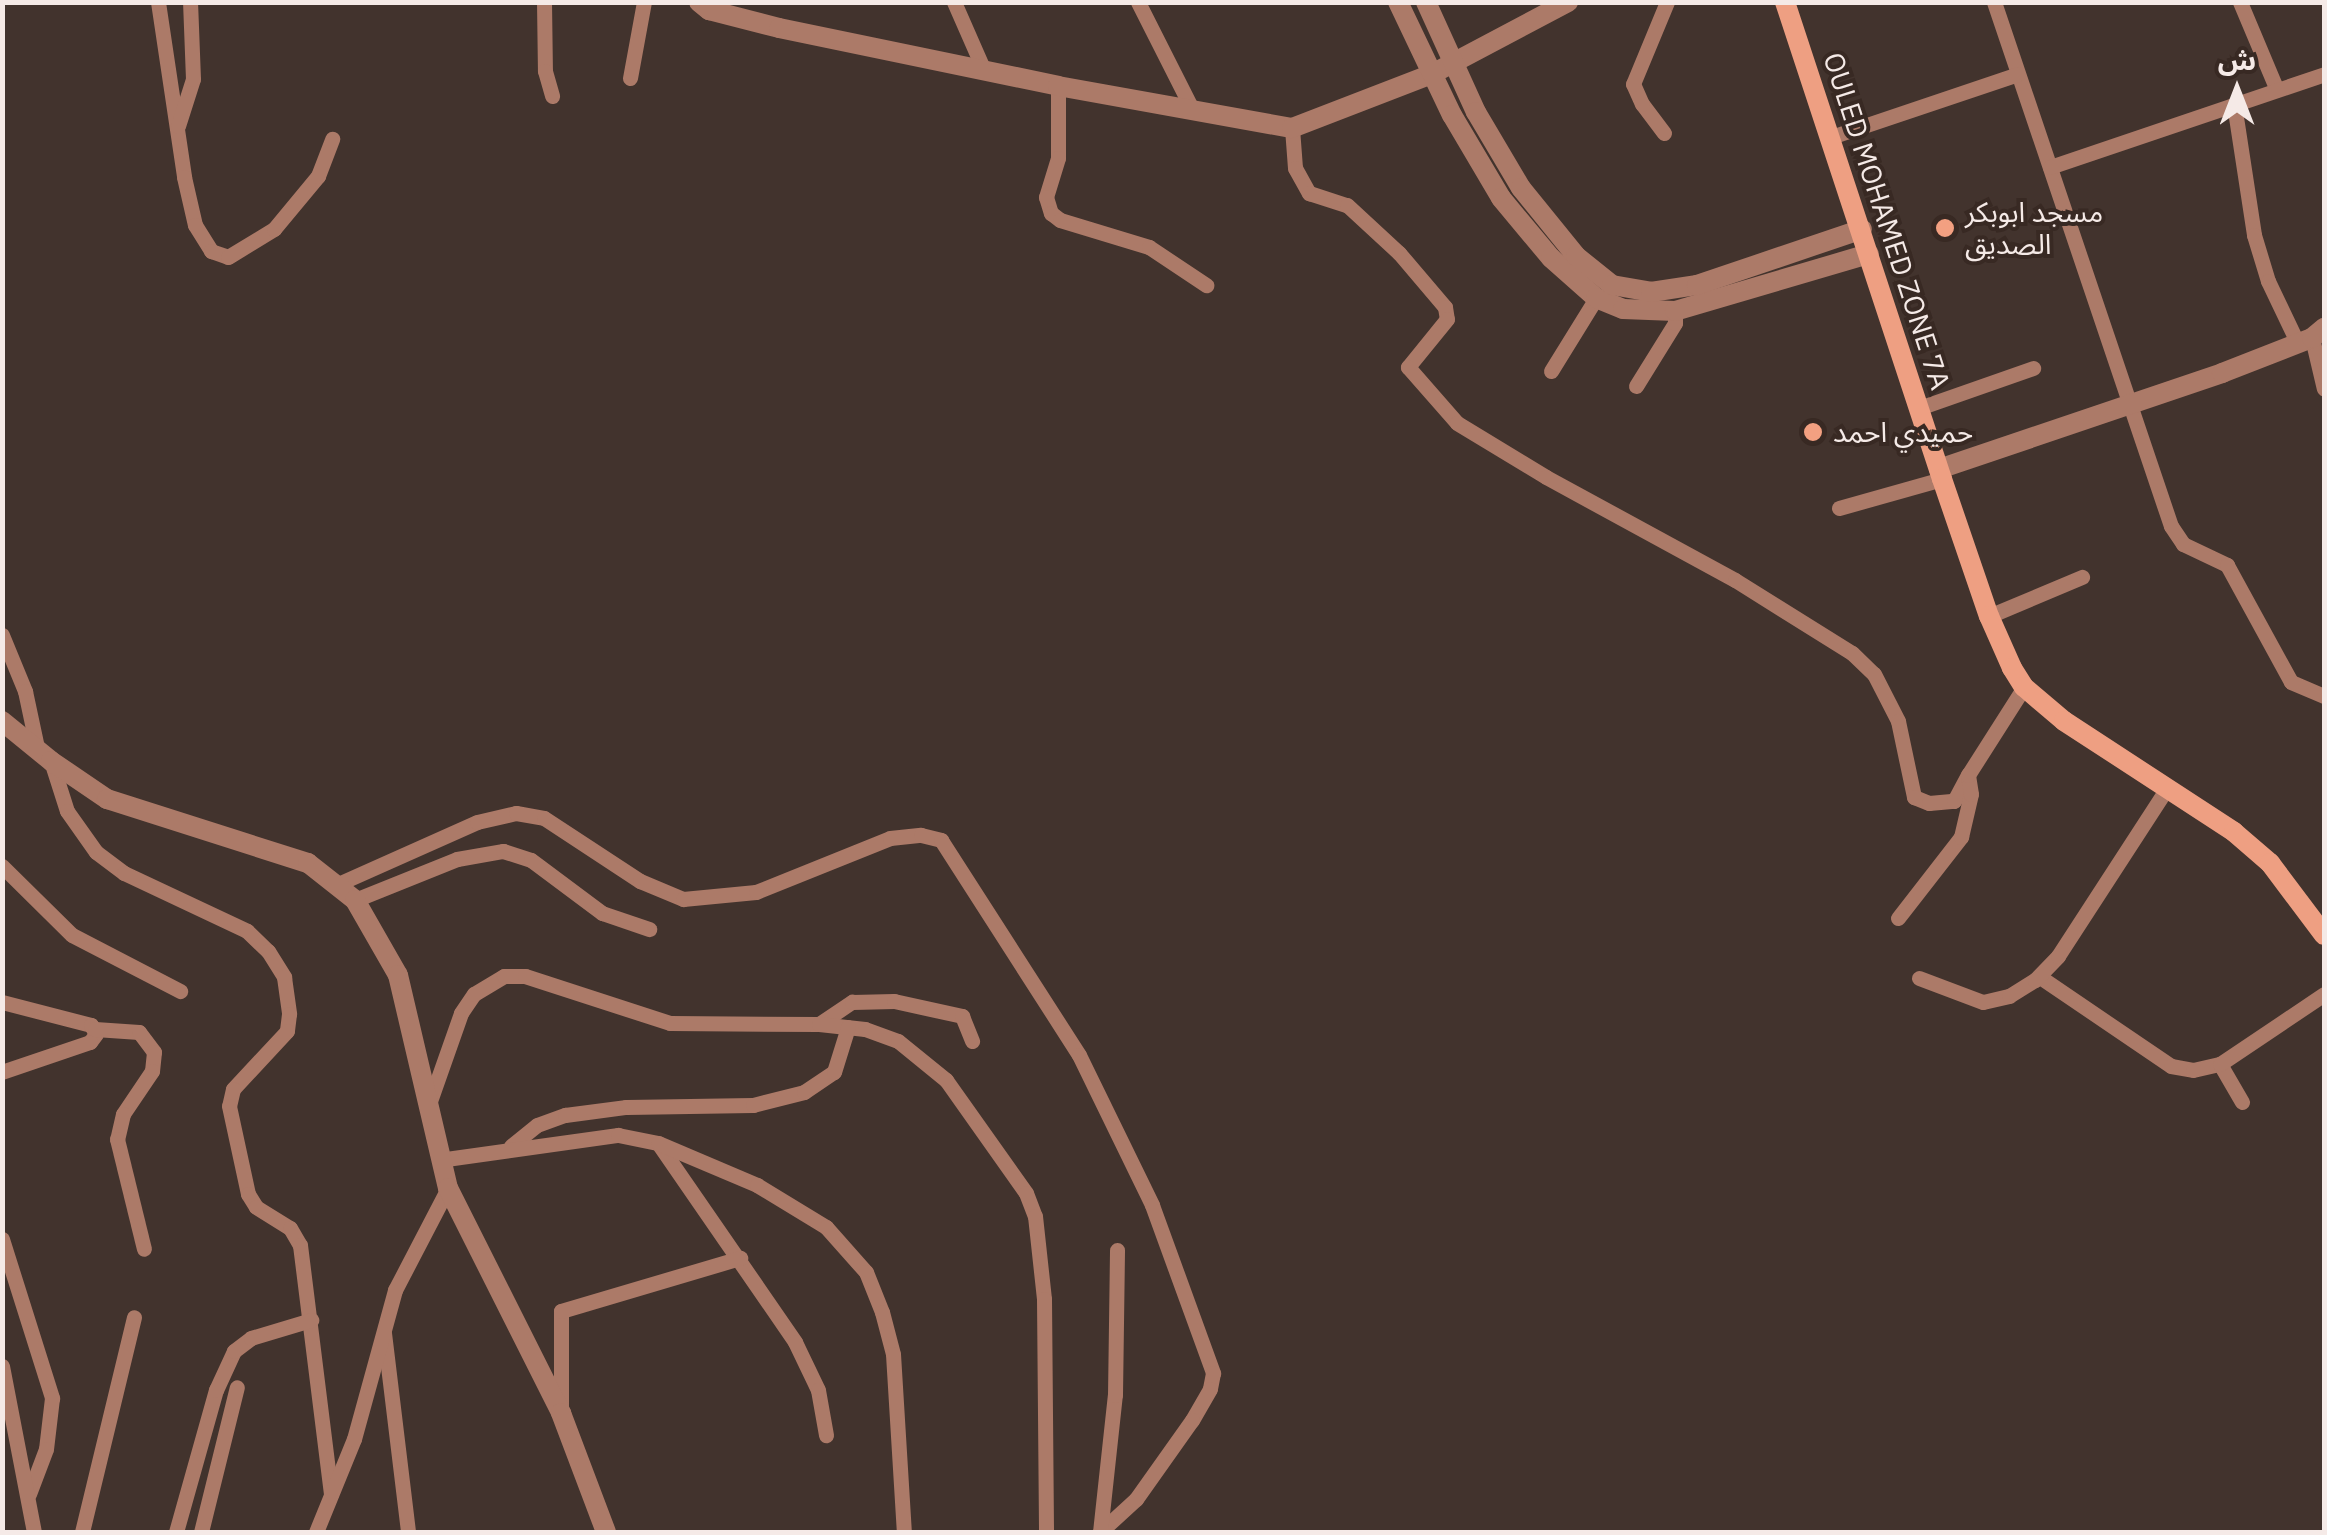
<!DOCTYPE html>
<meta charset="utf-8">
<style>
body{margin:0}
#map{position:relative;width:2327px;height:1535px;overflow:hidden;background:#42332d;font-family:"IBM Plex Sans","Noto Sans Arabic",sans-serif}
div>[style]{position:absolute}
.minor>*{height:15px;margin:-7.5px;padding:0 7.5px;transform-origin:7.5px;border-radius:7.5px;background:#ac7a68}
.tertiary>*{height:20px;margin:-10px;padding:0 10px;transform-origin:10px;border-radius:10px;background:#ac7a68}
.secondary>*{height:20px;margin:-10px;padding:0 10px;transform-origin:10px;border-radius:10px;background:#ee9f82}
.dots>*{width:28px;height:28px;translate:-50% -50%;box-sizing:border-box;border:5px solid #382923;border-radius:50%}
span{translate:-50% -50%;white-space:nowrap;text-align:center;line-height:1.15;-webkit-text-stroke:8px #382923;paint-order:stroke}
.poi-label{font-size:28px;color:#f5eae7}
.left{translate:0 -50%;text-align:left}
.street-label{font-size:28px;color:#f5eae7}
.frame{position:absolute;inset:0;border:5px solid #f5eae7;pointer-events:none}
.north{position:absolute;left:2187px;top:40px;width:100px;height:100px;-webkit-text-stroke:8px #382923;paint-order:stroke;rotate:0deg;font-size:28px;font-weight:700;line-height:40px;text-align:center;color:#f5eae7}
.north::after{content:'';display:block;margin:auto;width:35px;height:45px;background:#f5eae7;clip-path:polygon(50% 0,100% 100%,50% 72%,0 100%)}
</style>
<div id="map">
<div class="minor">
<i style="left:158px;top:2px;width:177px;rotate:81.5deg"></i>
<i style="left:184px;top:177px;width:49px;rotate:77.1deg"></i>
<i style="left:195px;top:225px;width:31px;rotate:58deg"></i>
<i style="left:211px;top:251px;width:18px;rotate:19deg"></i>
<i style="left:228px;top:257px;width:54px;rotate:-31.3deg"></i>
<i style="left:274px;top:229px;width:69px;rotate:-50.3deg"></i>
<i style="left:318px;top:176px;width:40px;rotate:-69deg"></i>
<i style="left:544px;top:2px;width:69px;rotate:89.2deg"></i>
<i style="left:545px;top:71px;width:26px;rotate:74deg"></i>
<i style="left:954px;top:2px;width:72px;rotate:66.3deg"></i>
<i style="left:1138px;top:2px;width:122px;rotate:63.2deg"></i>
<i style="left:1994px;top:2px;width:553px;rotate:71.34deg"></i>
<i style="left:2171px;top:526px;width:22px;rotate:56deg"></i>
<i style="left:2183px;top:544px;width:49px;rotate:25.5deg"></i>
<i style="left:2227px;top:565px;width:133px;rotate:61.3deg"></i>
<i style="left:2291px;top:682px;width:36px;rotate:23deg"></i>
<i style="left:2240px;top:2px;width:95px;rotate:67.2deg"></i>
<i style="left:630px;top:78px;width:77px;rotate:-79.6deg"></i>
<i style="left:1058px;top:86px;width:72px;rotate:90deg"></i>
<i style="left:1058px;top:158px;width:41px;rotate:107.1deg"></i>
<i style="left:1046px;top:197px;width:17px;rotate:73deg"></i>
<i style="left:1051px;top:213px;width:11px;rotate:38deg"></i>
<i style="left:1060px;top:220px;width:93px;rotate:16.9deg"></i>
<i style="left:1149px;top:247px;width:69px;rotate:33.7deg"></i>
<i style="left:2234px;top:104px;width:133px;rotate:81.3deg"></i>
<i style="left:2254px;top:235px;width:48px;rotate:73.1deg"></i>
<i style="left:2268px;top:281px;width:70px;rotate:64.5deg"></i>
<i style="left:178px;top:126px;width:49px;rotate:-72.3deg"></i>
<i style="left:193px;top:79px;width:77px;rotate:-92.2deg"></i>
<i style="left:1292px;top:128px;width:40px;rotate:85.7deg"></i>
<i style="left:1295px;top:168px;width:29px;rotate:61deg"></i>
<i style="left:1309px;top:193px;width:40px;rotate:18deg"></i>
<i style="left:1347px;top:205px;width:71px;rotate:42.7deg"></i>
<i style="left:1399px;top:253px;width:71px;rotate:49.6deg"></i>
<i style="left:1445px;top:307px;width:12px;rotate:81deg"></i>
<i style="left:1447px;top:319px;width:62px;rotate:129.1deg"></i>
<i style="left:1408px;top:367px;width:74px;rotate:48.8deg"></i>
<i style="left:1457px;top:423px;width:104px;rotate:31.2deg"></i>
<i style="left:1546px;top:477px;width:215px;rotate:28.6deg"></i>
<i style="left:1735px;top:580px;width:138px;rotate:32deg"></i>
<i style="left:1852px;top:653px;width:30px;rotate:44deg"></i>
<i style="left:1874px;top:674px;width:53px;rotate:62.9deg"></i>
<i style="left:1898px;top:721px;width:78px;rotate:78.1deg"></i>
<i style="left:1914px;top:797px;width:16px;rotate:22deg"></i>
<i style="left:1929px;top:803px;width:25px;rotate:-5deg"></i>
<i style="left:1954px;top:801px;width:30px;rotate:-62deg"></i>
<i style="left:1664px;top:133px;width:36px;rotate:-127deg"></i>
<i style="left:1642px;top:104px;width:22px;rotate:-114deg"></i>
<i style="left:1633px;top:84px;width:89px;rotate:-67.5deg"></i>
<i style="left:1831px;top:137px;width:197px;rotate:-18.6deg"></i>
<i style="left:2050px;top:167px;width:289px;rotate:-18.7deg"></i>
<i style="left:2312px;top:338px;width:52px;rotate:76.8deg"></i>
<i style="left:1551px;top:371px;width:86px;rotate:-58.3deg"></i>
<i style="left:1636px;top:386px;width:74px;rotate:-58.2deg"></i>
<i style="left:1675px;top:323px;width:12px;rotate:-90deg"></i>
<i style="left:1919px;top:408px;width:121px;rotate:-19.3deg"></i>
<i style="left:1839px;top:508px;width:107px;rotate:-15.7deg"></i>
<i style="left:1989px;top:616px;width:101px;rotate:-22.8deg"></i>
<i style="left:2px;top:635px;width:61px;rotate:67.7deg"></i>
<i style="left:25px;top:691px;width:62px;rotate:78deg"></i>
<i style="left:51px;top:761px;width:52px;rotate:72.3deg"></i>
<i style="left:67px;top:811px;width:50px;rotate:54.7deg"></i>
<i style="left:96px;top:852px;width:35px;rotate:37deg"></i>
<i style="left:124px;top:873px;width:136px;rotate:25.2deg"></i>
<i style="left:247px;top:931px;width:29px;rotate:44deg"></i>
<i style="left:268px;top:951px;width:31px;rotate:58deg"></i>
<i style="left:284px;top:977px;width:37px;rotate:82deg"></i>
<i style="left:289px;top:1014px;width:17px;rotate:97deg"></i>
<i style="left:287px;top:1031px;width:79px;rotate:133deg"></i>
<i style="left:233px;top:1089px;width:17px;rotate:103deg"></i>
<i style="left:229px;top:1106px;width:90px;rotate:77.8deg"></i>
<i style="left:248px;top:1194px;width:15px;rotate:58deg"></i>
<i style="left:256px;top:1207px;width:40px;rotate:32deg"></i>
<i style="left:290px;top:1228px;width:20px;rotate:60deg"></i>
<i style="left:300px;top:1245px;width:251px;rotate:82.9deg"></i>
<i style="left:2px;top:866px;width:98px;rotate:44.6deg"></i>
<i style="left:72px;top:935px;width:122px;rotate:27.4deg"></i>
<i style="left:338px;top:884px;width:152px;rotate:-24deg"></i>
<i style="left:477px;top:822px;width:40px;rotate:-13deg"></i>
<i style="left:516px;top:813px;width:28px;rotate:10deg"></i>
<i style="left:544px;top:818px;width:115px;rotate:33.3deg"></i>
<i style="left:640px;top:881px;width:47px;rotate:22.7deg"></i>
<i style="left:683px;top:899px;width:73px;rotate:-5.5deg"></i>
<i style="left:756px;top:892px;width:144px;rotate:-21.9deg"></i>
<i style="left:890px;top:838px;width:31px;rotate:-6deg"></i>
<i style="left:921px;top:835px;width:21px;rotate:14deg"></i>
<i style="left:941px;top:840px;width:255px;rotate:57.3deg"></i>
<i style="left:1079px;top:1055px;width:167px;rotate:64deg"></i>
<i style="left:1152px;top:1205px;width:179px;rotate:70deg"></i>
<i style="left:1213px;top:1373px;width:16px;rotate:101deg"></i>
<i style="left:1210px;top:1389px;width:36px;rotate:120deg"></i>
<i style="left:1192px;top:1420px;width:97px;rotate:125.3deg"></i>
<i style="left:1136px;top:1499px;width:49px;rotate:137.5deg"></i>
<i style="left:355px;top:900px;width:110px;rotate:-21.9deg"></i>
<i style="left:457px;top:859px;width:47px;rotate:-9.9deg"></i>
<i style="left:503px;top:851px;width:29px;rotate:18deg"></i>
<i style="left:531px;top:860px;width:89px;rotate:36.7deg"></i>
<i style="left:602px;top:913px;width:50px;rotate:18.8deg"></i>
<i style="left:1898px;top:918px;width:103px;rotate:-52.1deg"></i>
<i style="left:1961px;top:837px;width:44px;rotate:-76.9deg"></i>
<i style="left:1971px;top:794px;width:19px;rotate:-99deg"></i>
<i style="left:1968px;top:775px;width:104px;rotate:-57.5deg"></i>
<i style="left:2040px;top:977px;width:158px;rotate:34.2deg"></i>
<i style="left:2171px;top:1066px;width:22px;rotate:10deg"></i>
<i style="left:2193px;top:1070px;width:28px;rotate:-13deg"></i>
<i style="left:1919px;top:978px;width:68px;rotate:20.6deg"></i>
<i style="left:1983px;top:1002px;width:27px;rotate:-13deg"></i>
<i style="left:2009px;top:996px;width:31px;rotate:-32deg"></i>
<i style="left:2035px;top:980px;width:33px;rotate:-46deg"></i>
<i style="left:2058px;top:956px;width:200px;rotate:-57deg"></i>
<i style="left:2px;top:1002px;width:92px;rotate:14.5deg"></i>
<i style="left:91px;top:1025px;width:10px;rotate:61deg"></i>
<i style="left:96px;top:1034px;width:10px;rotate:127deg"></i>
<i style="left:90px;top:1042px;width:93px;rotate:161.2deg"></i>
<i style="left:819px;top:1024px;width:40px;rotate:-34deg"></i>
<i style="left:852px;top:1002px;width:42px;rotate:-1.4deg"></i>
<i style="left:894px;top:1001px;width:70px;rotate:12.4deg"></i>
<i style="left:962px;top:1016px;width:27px;rotate:68deg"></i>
<i style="left:95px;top:1029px;width:44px;rotate:3.9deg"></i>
<i style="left:139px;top:1032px;width:25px;rotate:53deg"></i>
<i style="left:154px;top:1052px;width:19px;rotate:96deg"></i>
<i style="left:152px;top:1071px;width:52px;rotate:124deg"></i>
<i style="left:123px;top:1114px;width:26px;rotate:103deg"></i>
<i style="left:117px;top:1139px;width:113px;rotate:76.2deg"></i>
<i style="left:2242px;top:1102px;width:44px;rotate:-120.1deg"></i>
<i style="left:2220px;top:1064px;width:125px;rotate:-33.9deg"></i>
<i style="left:429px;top:1104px;width:96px;rotate:-70.6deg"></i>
<i style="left:461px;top:1013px;width:23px;rotate:-56deg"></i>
<i style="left:474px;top:994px;width:35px;rotate:-31deg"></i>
<i style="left:504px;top:976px;width:21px"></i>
<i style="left:525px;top:976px;width:152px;rotate:18deg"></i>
<i style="left:670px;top:1023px;width:149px;rotate:0.4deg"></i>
<i style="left:819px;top:1024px;width:46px;rotate:6.2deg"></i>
<i style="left:865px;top:1029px;width:35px;rotate:20deg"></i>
<i style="left:898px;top:1041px;width:62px;rotate:39.1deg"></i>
<i style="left:946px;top:1080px;width:138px;rotate:54.7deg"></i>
<i style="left:1026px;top:1193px;width:25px;rotate:69deg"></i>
<i style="left:1035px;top:1216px;width:83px;rotate:83.8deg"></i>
<i style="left:1044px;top:1299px;width:233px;rotate:89.5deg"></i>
<i style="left:511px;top:1146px;width:33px;rotate:-39deg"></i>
<i style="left:537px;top:1125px;width:30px;rotate:-20deg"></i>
<i style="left:565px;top:1115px;width:62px;rotate:-7.5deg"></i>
<i style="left:626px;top:1107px;width:127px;rotate:-0.9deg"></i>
<i style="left:753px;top:1105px;width:53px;rotate:-14.3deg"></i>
<i style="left:804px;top:1092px;width:36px;rotate:-34deg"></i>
<i style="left:834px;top:1072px;width:47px;rotate:-72.7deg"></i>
<i style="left:660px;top:1146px;width:238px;rotate:55.4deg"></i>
<i style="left:795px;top:1342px;width:53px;rotate:64.4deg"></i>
<i style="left:818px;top:1390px;width:46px;rotate:79.9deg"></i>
<i style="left:439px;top:1160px;width:181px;rotate:-8deg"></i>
<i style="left:618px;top:1135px;width:41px;rotate:11.3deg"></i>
<i style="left:658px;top:1143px;width:108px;rotate:23deg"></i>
<i style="left:757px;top:1185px;width:81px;rotate:31.3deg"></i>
<i style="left:826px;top:1227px;width:60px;rotate:48.4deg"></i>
<i style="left:866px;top:1272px;width:43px;rotate:68.2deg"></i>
<i style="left:882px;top:1312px;width:43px;rotate:75.3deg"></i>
<i style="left:893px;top:1354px;width:178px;rotate:86.5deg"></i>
<i style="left:2px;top:1239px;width:167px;rotate:72.5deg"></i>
<i style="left:52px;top:1398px;width:51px;rotate:96.7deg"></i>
<i style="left:46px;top:1449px;width:48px;rotate:110.7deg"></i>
<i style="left:384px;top:1333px;width:200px;rotate:83.1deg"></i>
<i style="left:2px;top:1366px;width:169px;rotate:79.1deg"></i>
<i style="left:561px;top:1409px;width:98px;rotate:-90deg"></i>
<i style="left:561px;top:1311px;width:187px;rotate:-16.5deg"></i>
<i style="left:82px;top:1532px;width:221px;rotate:-76.4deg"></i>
<i style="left:176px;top:1532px;width:148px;rotate:-74.3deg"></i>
<i style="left:216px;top:1390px;width:43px;rotate:-65.2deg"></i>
<i style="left:234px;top:1351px;width:21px;rotate:-37deg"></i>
<i style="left:251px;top:1338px;width:63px;rotate:-16.7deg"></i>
<i style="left:201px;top:1532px;width:149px;rotate:-76.1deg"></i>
<i style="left:316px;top:1532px;width:100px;rotate:-67.8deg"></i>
<i style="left:354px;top:1439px;width:155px;rotate:-74.6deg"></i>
<i style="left:395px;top:1290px;width:115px;rotate:-62.5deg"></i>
<i style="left:1100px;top:1532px;width:138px;rotate:-83.8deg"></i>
<i style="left:1115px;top:1395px;width:145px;rotate:-89.2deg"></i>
</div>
<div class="tertiary">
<i style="left:699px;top:2px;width:13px;rotate:39deg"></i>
<i style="left:709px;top:10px;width:72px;rotate:14.4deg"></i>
<i style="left:779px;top:28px;width:285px;rotate:11.7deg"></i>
<i style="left:1058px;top:86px;width:238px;rotate:10.2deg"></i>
<i style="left:1292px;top:128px;width:150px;rotate:-21.1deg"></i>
<i style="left:1432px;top:74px;width:154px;rotate:-27.9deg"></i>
<i style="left:1398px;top:2px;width:125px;rotate:64.5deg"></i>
<i style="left:1452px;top:115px;width:96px;rotate:59.4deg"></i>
<i style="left:1501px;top:198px;width:78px;rotate:50.2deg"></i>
<i style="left:1551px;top:258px;width:60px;rotate:41.6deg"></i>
<i style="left:1596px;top:298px;width:29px;rotate:22deg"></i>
<i style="left:1623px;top:309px;width:52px;rotate:2.2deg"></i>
<i style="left:1675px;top:311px;width:202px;rotate:-16.4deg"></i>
<i style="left:1426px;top:2px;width:121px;rotate:65.6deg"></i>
<i style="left:1476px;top:112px;width:88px;rotate:59.4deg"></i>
<i style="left:1521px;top:188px;width:87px;rotate:51deg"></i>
<i style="left:1576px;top:256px;width:46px;rotate:38.9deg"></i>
<i style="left:1612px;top:285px;width:40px;rotate:10deg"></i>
<i style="left:1651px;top:292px;width:47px;rotate:-8.7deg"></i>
<i style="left:1697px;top:285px;width:174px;rotate:-18.7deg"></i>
<i style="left:1939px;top:469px;width:299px;rotate:-18.7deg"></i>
<i style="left:2222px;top:373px;width:97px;rotate:-21.3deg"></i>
<i style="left:2312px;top:338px;width:16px;rotate:-40deg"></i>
<i style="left:2px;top:721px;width:63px;rotate:39.2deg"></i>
<i style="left:51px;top:761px;width:68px;rotate:34.2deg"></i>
<i style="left:107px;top:799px;width:211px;rotate:17.7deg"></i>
<i style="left:308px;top:863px;width:60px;rotate:38.2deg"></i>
<i style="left:355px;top:900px;width:86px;rotate:60.2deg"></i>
<i style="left:398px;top:975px;width:219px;rotate:76.8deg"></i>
<i style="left:448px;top:1188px;width:252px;rotate:63.3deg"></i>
<i style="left:561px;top:1413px;width:127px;rotate:69.3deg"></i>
</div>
<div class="secondary">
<i style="left:1785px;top:2px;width:502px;rotate:71.78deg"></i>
<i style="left:1942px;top:479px;width:145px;rotate:71.1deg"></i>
<i style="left:1989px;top:616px;width:57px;rotate:66.1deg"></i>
<i style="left:2012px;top:668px;width:22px;rotate:58deg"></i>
<i style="left:2024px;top:687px;width:52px;rotate:40.4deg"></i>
<i style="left:2064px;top:721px;width:203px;rotate:33.1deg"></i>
<i style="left:2234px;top:832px;width:48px;rotate:40.7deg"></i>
<i style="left:2270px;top:863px;width:90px;rotate:53.1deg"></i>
</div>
<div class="dots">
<i style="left:1945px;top:228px;background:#f3a081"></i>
<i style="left:1813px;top:432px;background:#f3a081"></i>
</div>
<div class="poi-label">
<span class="left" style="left:1965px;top:228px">مسجد ابوبكر<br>الصديق</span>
<span class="left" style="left:1833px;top:432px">حميدي احمد</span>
</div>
<div class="street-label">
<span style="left:1887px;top:221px;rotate:72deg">OULED MOHAMED ZONE 7A</span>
</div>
<div class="frame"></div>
<div class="north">ش</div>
</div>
